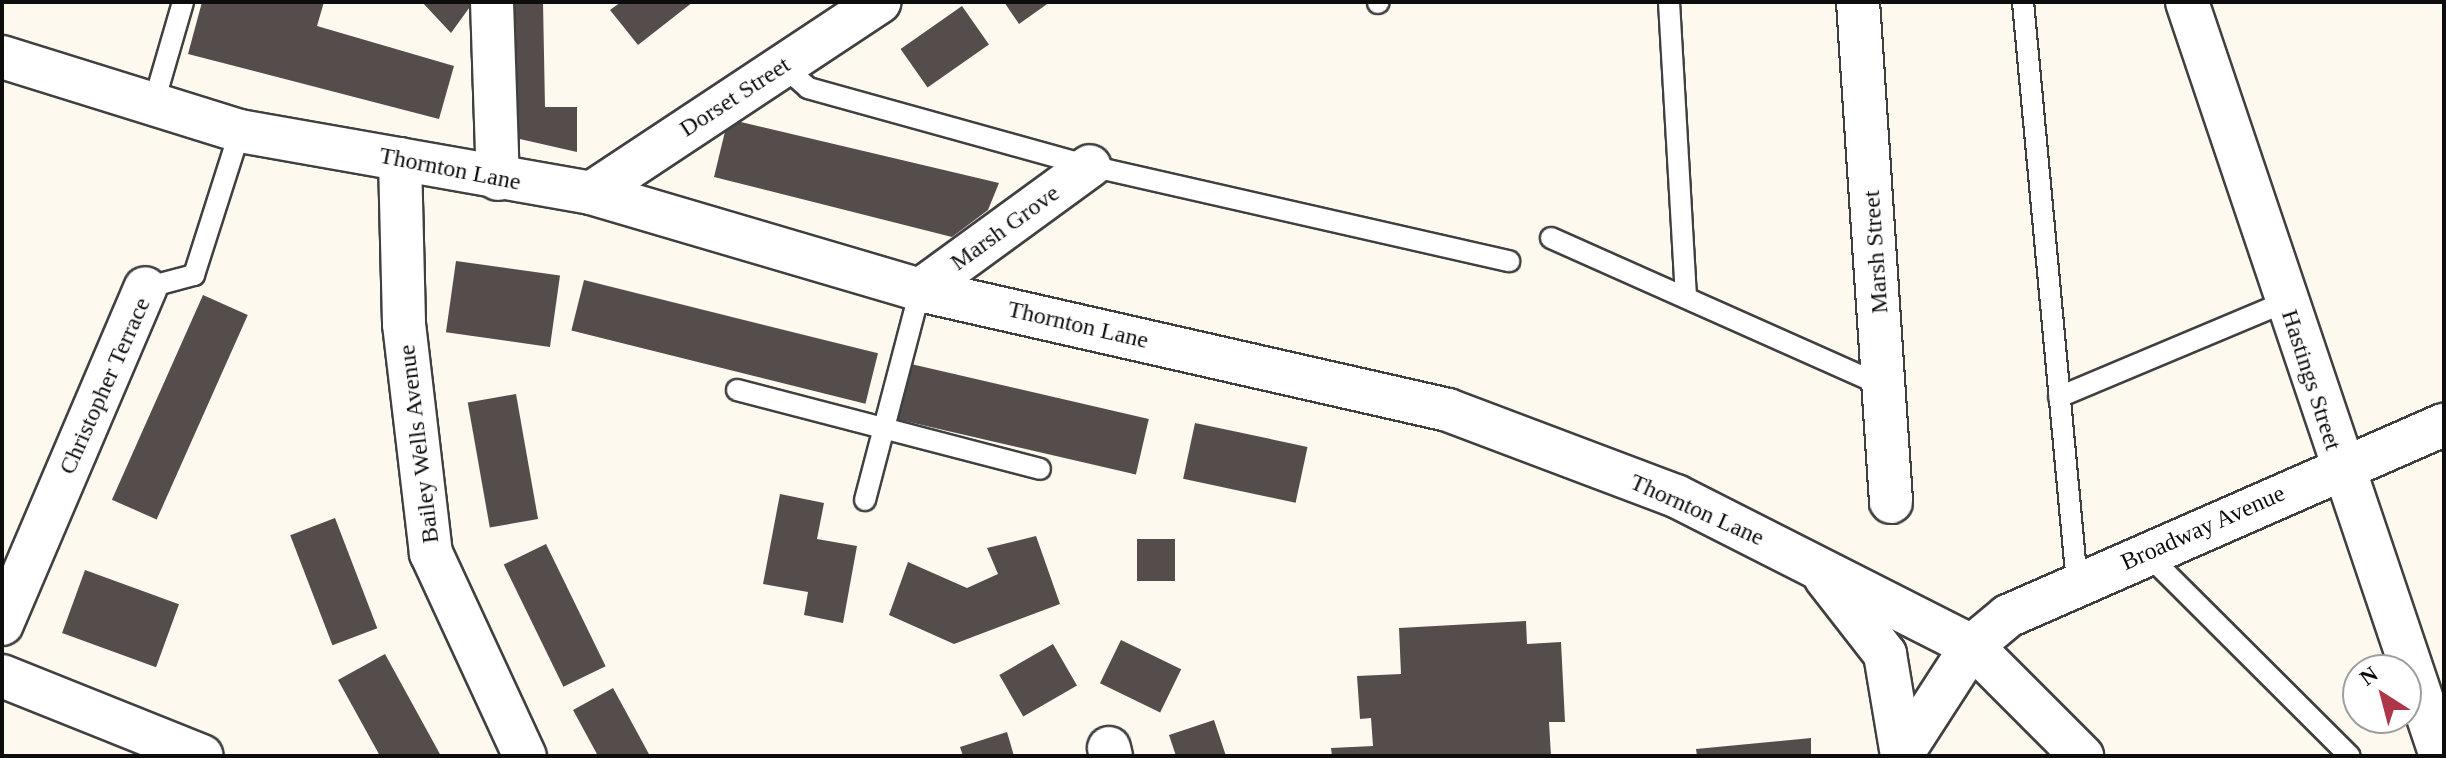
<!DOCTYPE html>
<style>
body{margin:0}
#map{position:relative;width:2446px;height:758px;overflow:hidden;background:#fdf9ef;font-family:"Times New Roman",serif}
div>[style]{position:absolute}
.building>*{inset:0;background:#544d4b;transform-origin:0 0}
.roads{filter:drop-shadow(2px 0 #404040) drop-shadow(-2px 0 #404040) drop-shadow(0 2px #404040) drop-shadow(0 -2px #404040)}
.service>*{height:20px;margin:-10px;padding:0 10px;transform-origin:10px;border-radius:10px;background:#fff}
.minor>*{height:42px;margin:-21px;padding:0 21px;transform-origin:21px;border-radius:21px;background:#fff}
span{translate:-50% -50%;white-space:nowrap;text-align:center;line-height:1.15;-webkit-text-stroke:8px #fff;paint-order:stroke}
.street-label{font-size:24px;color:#0d0d0d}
.frame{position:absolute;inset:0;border:4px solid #0d0d0d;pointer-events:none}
.north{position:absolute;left:2342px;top:654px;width:80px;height:80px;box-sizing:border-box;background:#fff;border:2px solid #9e9e9e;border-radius:50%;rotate:324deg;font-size:22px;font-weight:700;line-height:32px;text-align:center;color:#0d0d0d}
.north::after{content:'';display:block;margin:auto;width:28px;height:36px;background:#ad3648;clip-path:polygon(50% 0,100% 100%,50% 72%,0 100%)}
</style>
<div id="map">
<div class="building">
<i style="clip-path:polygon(202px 2px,324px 2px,317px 26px,454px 66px,439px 119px,188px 54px)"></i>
<i style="clip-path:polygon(422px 2px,483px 2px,472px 4px,451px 33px)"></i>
<i style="clip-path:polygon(511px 2px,543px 2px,545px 107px,577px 107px,577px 152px,511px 137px)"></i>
<i style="clip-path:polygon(621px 2px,693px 2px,638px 45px,610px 10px)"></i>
<i style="clip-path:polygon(1004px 2px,1050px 2px,1019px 24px)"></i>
<i style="left:962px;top:6px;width:47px;height:75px;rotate:55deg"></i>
<i style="clip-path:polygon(728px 119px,999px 183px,988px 210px,952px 237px,714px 177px)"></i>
<i style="left:456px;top:261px;width:105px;height:72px;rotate:8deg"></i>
<i style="left:584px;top:280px;width:303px;height:52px;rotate:14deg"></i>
<i style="left:203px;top:295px;width:49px;height:224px;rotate:24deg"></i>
<i style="left:911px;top:364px;width:244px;height:57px;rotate:13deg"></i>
<i style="left:516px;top:394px;width:127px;height:49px;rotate:80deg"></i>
<i style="left:1195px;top:423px;width:115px;height:57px;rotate:12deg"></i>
<i style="clip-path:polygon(780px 494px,824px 503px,817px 539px,857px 546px,843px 623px,804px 615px,808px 592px,763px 584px)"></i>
<i style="left:335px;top:518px;width:118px;height:48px;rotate:69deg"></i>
<i style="clip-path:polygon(1036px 536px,1060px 604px,954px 644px,889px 615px,908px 562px,967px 588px,998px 574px,987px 548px)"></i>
<i style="left:1137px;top:539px;width:38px;height:42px"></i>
<i style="left:546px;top:544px;width:136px;height:47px;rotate:64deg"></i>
<i style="left:85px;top:570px;width:100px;height:67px;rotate:20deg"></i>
<i style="clip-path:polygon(1526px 621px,1527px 644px,1561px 642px,1565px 722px,1549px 722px,1551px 756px,1332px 756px,1331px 748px,1373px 746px,1371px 718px,1360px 719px,1357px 676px,1401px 674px,1399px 628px)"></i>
<i style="left:1121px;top:640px;width:67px;height:48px;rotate:26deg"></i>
<i style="left:1053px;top:644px;width:48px;height:62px;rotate:60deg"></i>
<i style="clip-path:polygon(385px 654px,441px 756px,380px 756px,338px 680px)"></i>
<i style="clip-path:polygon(613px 688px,650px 756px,598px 756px,573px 710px)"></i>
<i style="clip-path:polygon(1214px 720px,1226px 756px,1176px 756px,1169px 735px)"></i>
<i style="clip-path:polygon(1007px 732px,1014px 756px,963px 756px,960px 747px)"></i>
<i style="clip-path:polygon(1811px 738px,1811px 756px,1697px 756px,1696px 749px)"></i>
</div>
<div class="roads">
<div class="service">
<i style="left:1669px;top:2px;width:293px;rotate:86.7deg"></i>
<i style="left:2023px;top:2px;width:584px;rotate:84.69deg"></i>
<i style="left:1378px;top:3px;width:1px;rotate:-45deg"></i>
<i style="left:783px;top:66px;width:33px;rotate:41deg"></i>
<i style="left:808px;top:88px;width:293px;rotate:15.5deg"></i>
<i style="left:1090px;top:166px;width:430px;rotate:12.8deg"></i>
<i style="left:154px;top:102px;width:104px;rotate:-73.8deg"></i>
<i style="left:1551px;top:238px;width:364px;rotate:24deg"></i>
<i style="left:145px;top:288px;width:51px;rotate:-14.9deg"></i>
<i style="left:194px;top:275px;width:151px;rotate:-72.3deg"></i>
<i style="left:737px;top:390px;width:313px;rotate:14.6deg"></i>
<i style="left:2059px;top:397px;width:245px;rotate:-22.8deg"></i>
<i style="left:865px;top:500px;width:217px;rotate:-75.3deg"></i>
<i style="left:2147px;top:554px;width:286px;rotate:44.9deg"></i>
</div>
<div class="minor">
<i style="left:492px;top:2px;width:177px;rotate:88.1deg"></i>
<i style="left:1858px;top:2px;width:501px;rotate:86.22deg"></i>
<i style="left:2187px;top:2px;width:796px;rotate:71.38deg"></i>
<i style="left:2px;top:57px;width:249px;rotate:17.3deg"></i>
<i style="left:240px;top:131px;width:356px;rotate:10deg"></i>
<i style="left:591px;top:193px;width:343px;rotate:16.4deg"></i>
<i style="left:920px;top:290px;width:541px;rotate:12.8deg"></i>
<i style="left:1448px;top:410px;width:244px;rotate:20.7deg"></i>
<i style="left:1676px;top:496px;width:332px;rotate:26.9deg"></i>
<i style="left:1972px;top:646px;width:156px;rotate:45deg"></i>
<i style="left:400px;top:159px;width:165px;rotate:88.6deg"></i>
<i style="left:404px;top:324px;width:231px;rotate:83.3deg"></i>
<i style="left:431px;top:553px;width:224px;rotate:65.2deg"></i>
<i style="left:591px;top:193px;width:346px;rotate:-33.5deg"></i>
<i style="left:920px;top:290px;width:210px;rotate:-36.1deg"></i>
<i style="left:1825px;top:577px;width:98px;rotate:52.1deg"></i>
<i style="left:1885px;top:654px;width:103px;rotate:80.5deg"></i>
<i style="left:2px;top:624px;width:365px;rotate:-66.9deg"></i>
<i style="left:2px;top:676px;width:215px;rotate:21.8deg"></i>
<i style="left:1109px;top:748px;width:8px;rotate:76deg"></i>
<i style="left:1902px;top:754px;width:129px;rotate:-57.1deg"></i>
<i style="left:1972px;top:646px;width:47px;rotate:-39.8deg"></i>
<i style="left:2008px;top:616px;width:476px;rotate:-23.7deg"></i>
</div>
</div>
<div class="street-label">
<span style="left:735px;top:97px;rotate:-33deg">Dorset Street</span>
<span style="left:450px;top:169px;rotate:11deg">Thornton Lane</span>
<span style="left:1005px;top:228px;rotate:-36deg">Marsh Grove</span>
<span style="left:1876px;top:252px;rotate:-94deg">Marsh Street</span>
<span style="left:1078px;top:325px;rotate:13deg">Thornton Lane</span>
<span style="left:2311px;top:380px;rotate:72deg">Hastings Street</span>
<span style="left:105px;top:386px;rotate:-66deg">Christopher Terrace</span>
<span style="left:419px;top:444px;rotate:-97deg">Bailey Wells Avenue</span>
<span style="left:1697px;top:510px;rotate:24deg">Thornton Lane</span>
<span style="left:2203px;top:528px;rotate:-24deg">Broadway Avenue</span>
</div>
<div class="frame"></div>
<div class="north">N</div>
</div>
